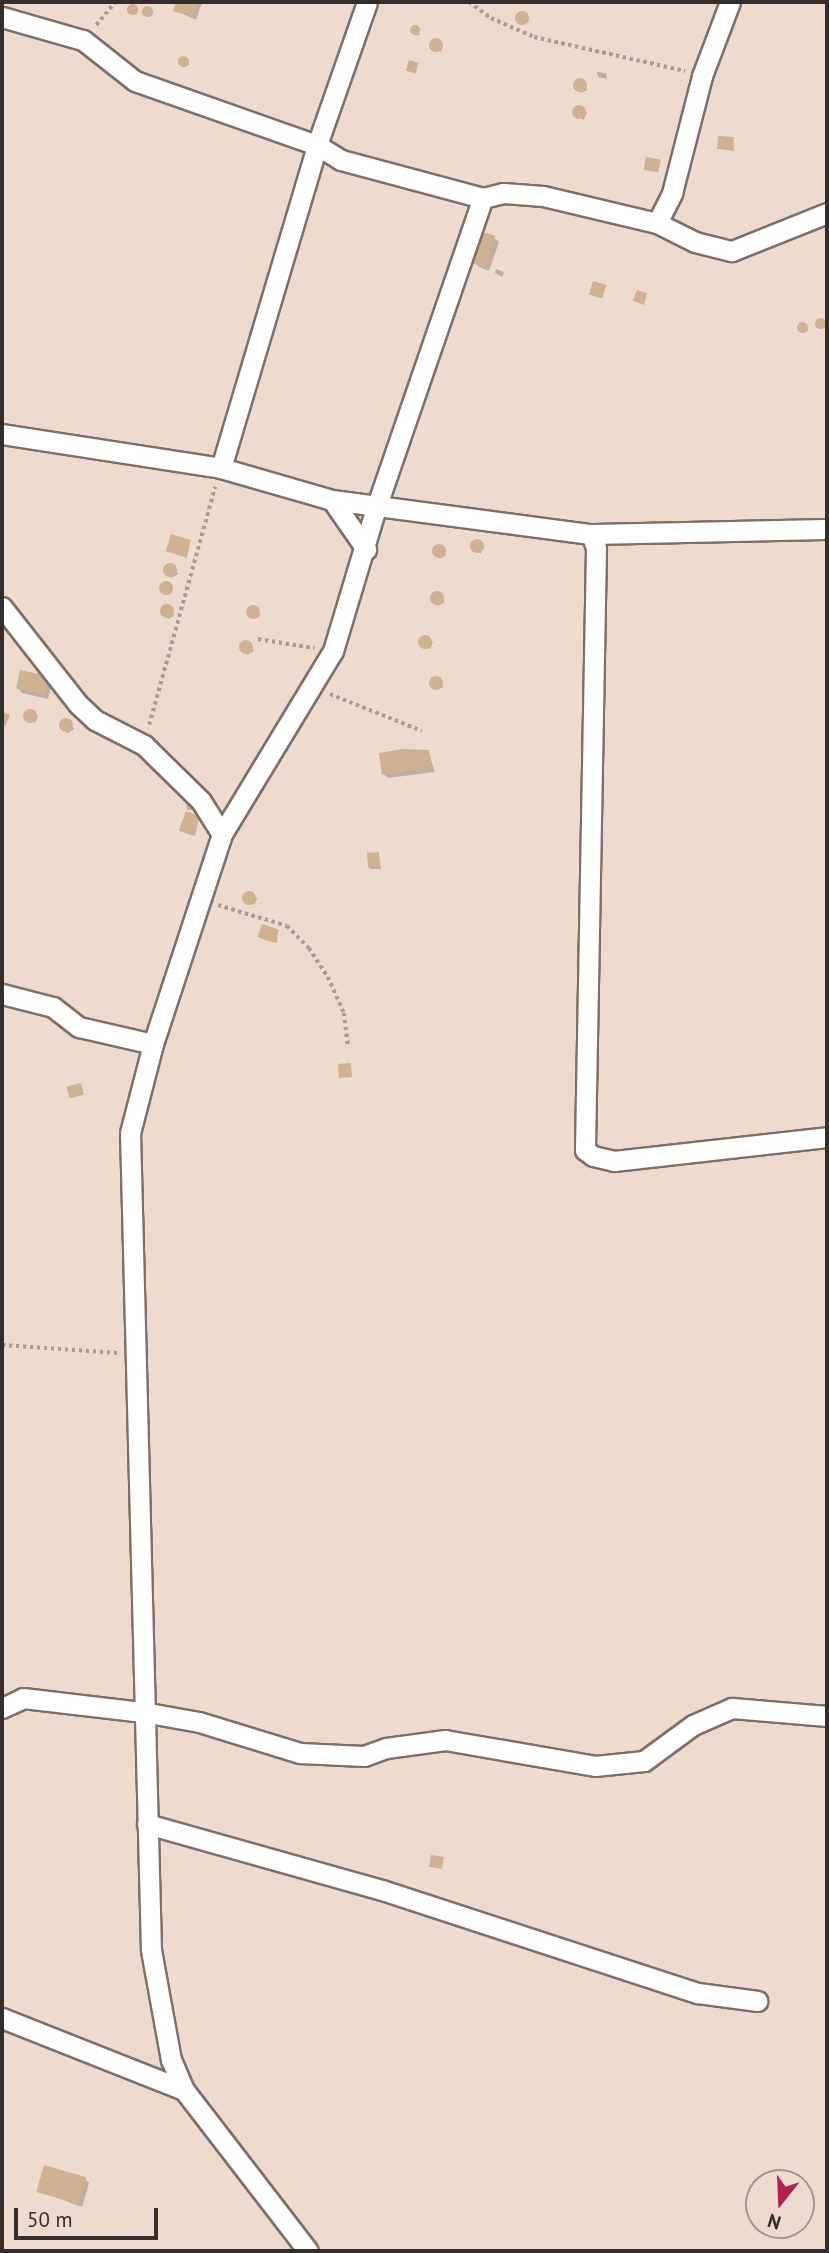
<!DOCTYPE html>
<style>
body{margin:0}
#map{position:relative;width:829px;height:2253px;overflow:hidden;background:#eedbcf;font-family:"PT Sans",sans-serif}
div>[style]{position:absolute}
.shadow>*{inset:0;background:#0003;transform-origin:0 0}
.building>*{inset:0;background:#ceb291;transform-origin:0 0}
.round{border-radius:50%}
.path>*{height:3.5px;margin-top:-1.75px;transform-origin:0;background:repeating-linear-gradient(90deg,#ab9c93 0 3.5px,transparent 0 7px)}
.roads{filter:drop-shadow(2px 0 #806f65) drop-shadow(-2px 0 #806f65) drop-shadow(0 2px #806f65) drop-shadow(0 -2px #806f65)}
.minor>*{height:19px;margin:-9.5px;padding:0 9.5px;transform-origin:9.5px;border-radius:9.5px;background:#fff}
span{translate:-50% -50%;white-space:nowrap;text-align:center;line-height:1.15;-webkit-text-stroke:5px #eedbcf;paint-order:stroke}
.frame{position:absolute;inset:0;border:4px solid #352d29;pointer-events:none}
.north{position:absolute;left:745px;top:2169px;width:70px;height:70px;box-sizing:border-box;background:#eedbcf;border:2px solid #a4958d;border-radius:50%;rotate:198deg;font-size:19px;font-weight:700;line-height:28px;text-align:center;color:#352d29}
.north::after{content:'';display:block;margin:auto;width:24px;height:32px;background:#b2204e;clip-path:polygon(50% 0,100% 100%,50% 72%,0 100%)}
.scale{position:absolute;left:14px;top:2208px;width:144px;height:32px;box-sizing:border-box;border:4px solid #352d29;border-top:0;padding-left:9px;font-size:21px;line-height:24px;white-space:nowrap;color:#352d29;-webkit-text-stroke:5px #eedbcf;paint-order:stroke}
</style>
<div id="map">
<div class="shadow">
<i style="clip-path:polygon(178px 2px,202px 2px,196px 20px,175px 10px)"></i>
<i style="clip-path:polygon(130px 6px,138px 10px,136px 15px,129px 11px)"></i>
<i style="clip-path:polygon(148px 7px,153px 14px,148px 17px,144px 9px)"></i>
<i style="clip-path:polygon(523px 13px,529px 22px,522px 25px,517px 16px)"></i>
<i style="left:416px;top:27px;width:8px;height:4px;rotate:60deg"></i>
<i style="clip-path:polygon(433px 40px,443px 44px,441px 52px,431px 48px)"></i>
<i style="clip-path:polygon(184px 58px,189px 65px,184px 67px,180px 60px)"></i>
<i style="clip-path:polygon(597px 72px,606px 73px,607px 79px,598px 77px)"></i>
<i style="clip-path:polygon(582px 80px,587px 90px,581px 93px,575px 84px)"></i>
<i style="clip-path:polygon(577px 108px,587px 112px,584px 120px,575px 115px)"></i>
<i style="clip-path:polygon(733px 139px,734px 151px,719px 148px)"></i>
<i style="clip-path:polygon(494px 238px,499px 242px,489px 271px,479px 267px,475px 263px)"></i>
<i style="clip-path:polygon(496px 269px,504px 272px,502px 277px,495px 273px)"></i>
<i style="clip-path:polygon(821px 320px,826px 327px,821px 329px,817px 322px)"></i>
<i style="clip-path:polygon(804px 324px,808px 331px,803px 333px,799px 326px)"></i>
<i style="clip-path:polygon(190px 542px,187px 558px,168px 551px)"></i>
<i style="left:475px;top:542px;width:10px;height:8px;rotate:24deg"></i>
<i style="clip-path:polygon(441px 546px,446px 555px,440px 559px,434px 550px)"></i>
<i style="clip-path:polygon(172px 565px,178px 574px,171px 578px,166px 568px)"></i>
<i style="left:163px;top:584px;width:11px;height:7px;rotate:22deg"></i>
<i style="clip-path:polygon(439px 593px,445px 602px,438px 606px,433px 596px)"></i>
<i style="clip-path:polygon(169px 606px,174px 616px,168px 619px,162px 610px)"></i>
<i style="clip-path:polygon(255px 607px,260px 616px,254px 619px,248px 610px)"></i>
<i style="clip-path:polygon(423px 637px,433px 642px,430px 649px,421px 645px)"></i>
<i style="clip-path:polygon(248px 642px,254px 651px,247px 655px,242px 646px)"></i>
<i style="clip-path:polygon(22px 672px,52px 682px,48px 699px,22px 693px,18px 688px)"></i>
<i style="clip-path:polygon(438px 678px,443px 687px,437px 690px,431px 681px)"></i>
<i style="left:28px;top:712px;width:11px;height:7px;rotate:22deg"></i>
<i style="left:68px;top:720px;width:11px;height:8px;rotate:56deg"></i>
<i style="clip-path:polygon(428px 751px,435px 772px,388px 778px,384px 774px)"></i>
<i style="clip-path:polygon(186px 803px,195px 803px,197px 810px,187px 810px)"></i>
<i style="clip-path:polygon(199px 817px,195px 836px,184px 832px)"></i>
<i style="clip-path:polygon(378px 853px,381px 869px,371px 869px,369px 868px)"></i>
<i style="left:247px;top:894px;width:11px;height:7px;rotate:22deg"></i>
<i style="clip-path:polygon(278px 931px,277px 943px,260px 937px)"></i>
<i style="clip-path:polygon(85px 2179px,89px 2183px,82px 2207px,39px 2191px)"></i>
</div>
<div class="building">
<i style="clip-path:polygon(176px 2px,197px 2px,192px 17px,173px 11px)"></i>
<i class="round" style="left:126.5px;top:3.5px;width:11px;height:11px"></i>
<i class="round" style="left:141.5px;top:5.5px;width:11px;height:11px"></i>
<i class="round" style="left:515px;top:11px;width:14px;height:14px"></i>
<i class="round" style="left:410px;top:25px;width:10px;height:10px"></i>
<i class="round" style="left:429px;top:38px;width:14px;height:14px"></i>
<i class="round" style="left:177.5px;top:55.5px;width:11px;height:11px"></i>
<i style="left:409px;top:60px;width:10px;height:11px;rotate:17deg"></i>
<i class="round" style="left:573px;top:78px;width:14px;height:14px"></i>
<i class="round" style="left:572px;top:105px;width:14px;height:14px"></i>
<i style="left:718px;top:136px;width:16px;height:13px;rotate:4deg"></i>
<i style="left:646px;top:157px;width:15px;height:13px;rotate:11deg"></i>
<i style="left:483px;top:232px;width:13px;height:33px;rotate:18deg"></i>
<i style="left:593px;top:281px;width:14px;height:14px;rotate:17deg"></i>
<i style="clip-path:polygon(637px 290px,647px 293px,644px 305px,633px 301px)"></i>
<i class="round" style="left:814.5px;top:317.5px;width:11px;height:11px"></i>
<i class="round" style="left:796.5px;top:321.5px;width:11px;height:11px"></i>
<i style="left:171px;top:534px;width:21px;height:18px;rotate:17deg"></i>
<i class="round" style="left:470px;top:539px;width:14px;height:14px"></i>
<i class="round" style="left:432px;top:544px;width:14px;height:14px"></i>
<i class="round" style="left:163px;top:563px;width:14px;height:14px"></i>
<i class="round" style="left:159px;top:581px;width:14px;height:14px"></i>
<i class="round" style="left:430px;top:591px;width:14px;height:14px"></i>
<i class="round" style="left:160px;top:604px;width:14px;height:14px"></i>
<i class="round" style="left:246px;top:605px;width:14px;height:14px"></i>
<i class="round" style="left:418px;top:635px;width:14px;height:14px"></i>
<i class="round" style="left:239px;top:640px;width:14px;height:14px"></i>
<i style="left:20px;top:670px;width:30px;height:19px;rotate:12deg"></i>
<i class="round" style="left:429px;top:676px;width:14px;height:14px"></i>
<i class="round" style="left:23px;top:709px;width:14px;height:14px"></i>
<i style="clip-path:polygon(2px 712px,10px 715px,6px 725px,2px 726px)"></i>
<i class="round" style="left:59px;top:718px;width:14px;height:14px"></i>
<i style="clip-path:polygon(403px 749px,429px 750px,432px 768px,382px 775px,379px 753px)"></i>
<i style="left:186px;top:811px;width:15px;height:21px;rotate:20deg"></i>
<i style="left:379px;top:852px;width:15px;height:12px;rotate:86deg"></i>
<i class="round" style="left:242px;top:891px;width:14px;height:14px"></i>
<i style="left:262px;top:924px;width:18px;height:14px;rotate:19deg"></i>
<i style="left:351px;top:1063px;width:14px;height:13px;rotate:86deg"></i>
<i style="left:81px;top:1083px;width:12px;height:15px;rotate:76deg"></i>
<i style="left:431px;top:1855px;width:13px;height:12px;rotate:9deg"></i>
<i style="left:44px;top:2165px;width:44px;height:28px;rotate:16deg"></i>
</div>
<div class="path">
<i style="left:469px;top:2px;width:27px;rotate:36deg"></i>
<i style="left:491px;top:18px;width:47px;rotate:23.8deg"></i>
<i style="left:534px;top:37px;width:155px;rotate:12.7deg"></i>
<i style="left:96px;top:25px;width:30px;rotate:-50deg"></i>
<i style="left:258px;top:639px;width:57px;rotate:9.1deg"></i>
<i style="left:330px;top:694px;width:99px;rotate:21.9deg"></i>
<i style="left:149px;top:725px;width:247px;rotate:-74.5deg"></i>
<i style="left:218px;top:905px;width:72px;rotate:16.9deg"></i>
<i style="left:287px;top:926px;width:31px;rotate:45deg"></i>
<i style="left:309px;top:948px;width:35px;rotate:57deg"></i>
<i style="left:328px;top:977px;width:39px;rotate:66deg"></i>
<i style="left:344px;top:1013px;width:34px;rotate:83deg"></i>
<i style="left:2px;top:1345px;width:116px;rotate:3.9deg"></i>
</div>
<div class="roads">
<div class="minor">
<i style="left:2px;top:17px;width:84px;rotate:15.9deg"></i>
<i style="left:83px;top:40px;width:66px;rotate:38.3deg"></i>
<i style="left:135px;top:81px;width:193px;rotate:19.4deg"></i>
<i style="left:317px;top:145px;width:28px;rotate:32deg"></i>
<i style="left:341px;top:160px;width:147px;rotate:15deg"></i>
<i style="left:657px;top:223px;width:42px;rotate:26.6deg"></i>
<i style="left:695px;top:242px;width:38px;rotate:14deg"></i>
<i style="left:732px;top:251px;width:102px;rotate:-21.8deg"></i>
<i style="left:2px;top:434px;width:222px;rotate:8.8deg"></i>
<i style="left:221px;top:468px;width:116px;rotate:16.1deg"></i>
<i style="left:332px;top:500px;width:261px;rotate:7.5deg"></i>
<i style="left:591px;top:534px;width:15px;rotate:70deg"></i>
<i style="left:596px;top:548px;width:602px;rotate:91.05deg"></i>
<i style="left:585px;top:1150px;width:10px;rotate:37deg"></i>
<i style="left:593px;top:1156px;width:22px;rotate:13deg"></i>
<i style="left:614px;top:1161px;width:214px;rotate:-6.4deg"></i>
<i style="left:221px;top:468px;width:337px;rotate:-73.4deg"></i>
<i style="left:317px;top:145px;width:151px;rotate:-70.7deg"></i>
<i style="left:332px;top:500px;width:60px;rotate:55.2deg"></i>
<i style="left:591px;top:534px;width:236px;rotate:-1.2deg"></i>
<i style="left:2px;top:607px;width:123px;rotate:51.9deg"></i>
<i style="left:78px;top:704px;width:23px;rotate:43deg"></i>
<i style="left:95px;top:720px;width:55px;rotate:27deg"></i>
<i style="left:144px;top:745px;width:80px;rotate:44.5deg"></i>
<i style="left:201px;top:801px;width:39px;rotate:58deg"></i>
<i style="left:2px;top:994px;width:53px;rotate:14.3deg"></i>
<i style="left:53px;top:1007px;width:33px;rotate:38deg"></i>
<i style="left:79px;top:1027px;width:76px;rotate:12.9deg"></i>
<i style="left:2px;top:1708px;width:23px;rotate:-25deg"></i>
<i style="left:23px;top:1698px;width:121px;rotate:6.7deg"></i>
<i style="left:143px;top:1712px;width:57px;rotate:10.1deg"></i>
<i style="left:199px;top:1722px;width:106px;rotate:17.1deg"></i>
<i style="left:300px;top:1753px;width:64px;rotate:2.7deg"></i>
<i style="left:364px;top:1756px;width:23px;rotate:-20deg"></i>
<i style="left:386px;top:1748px;width:60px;rotate:-7.7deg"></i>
<i style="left:445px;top:1740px;width:152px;rotate:9.8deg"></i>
<i style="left:595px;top:1766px;width:49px;rotate:-5.8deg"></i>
<i style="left:644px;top:1761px;width:61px;rotate:-36.3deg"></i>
<i style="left:693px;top:1725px;width:43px;rotate:-23.6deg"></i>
<i style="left:732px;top:1708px;width:95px;rotate:4.8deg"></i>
<i style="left:147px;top:1824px;width:244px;rotate:15.7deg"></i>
<i style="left:382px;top:1890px;width:332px;rotate:18.1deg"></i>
<i style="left:698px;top:1993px;width:60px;rotate:7.7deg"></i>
<i style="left:2px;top:2018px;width:196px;rotate:21.6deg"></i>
<i style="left:308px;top:2251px;width:203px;rotate:-127.6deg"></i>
<i style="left:184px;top:2090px;width:33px;rotate:-113deg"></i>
<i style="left:171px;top:2060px;width:112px;rotate:-100.3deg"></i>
<i style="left:151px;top:1950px;width:817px;rotate:-91.47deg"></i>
<i style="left:130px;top:1133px;width:92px;rotate:-75.5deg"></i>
<i style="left:153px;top:1044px;width:221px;rotate:-71.8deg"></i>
<i style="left:222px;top:834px;width:214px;rotate:-58.8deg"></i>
<i style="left:333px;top:651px;width:149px;rotate:-73.3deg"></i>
<i style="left:376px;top:508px;width:328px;rotate:-71deg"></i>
<i style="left:483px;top:198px;width:21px;rotate:-14deg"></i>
<i style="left:503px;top:193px;width:40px;rotate:4.3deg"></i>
<i style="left:543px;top:196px;width:117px;rotate:13.3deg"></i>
<i style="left:657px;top:223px;width:34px;rotate:-63deg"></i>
<i style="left:672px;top:193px;width:121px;rotate:-75.6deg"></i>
<i style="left:702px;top:76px;width:79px;rotate:-69.3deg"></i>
</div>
</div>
<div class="frame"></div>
<div class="north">N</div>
<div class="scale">50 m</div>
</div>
